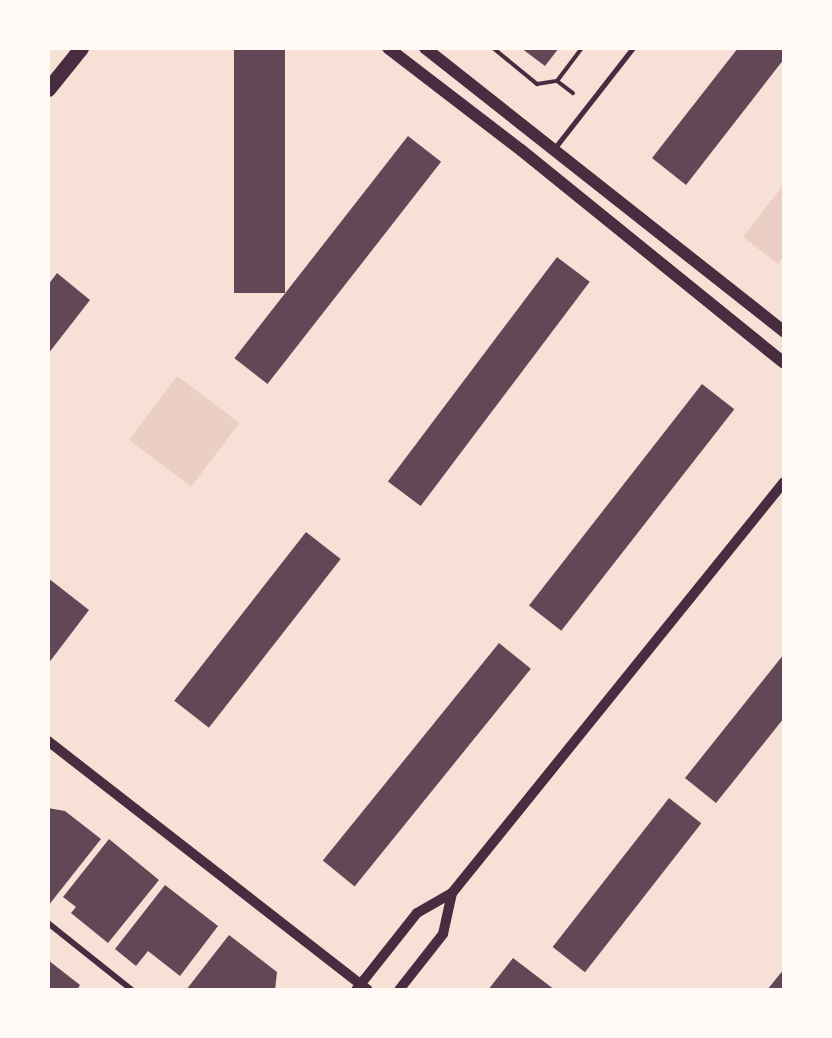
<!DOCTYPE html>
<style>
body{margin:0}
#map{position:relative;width:832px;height:1038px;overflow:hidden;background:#f7e1d7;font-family:Bitter,serif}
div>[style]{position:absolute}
.green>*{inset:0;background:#ebcfc5;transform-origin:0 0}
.building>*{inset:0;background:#644757;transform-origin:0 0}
.path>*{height:4px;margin:-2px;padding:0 2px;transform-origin:2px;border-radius:2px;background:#4a2c40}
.service>*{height:4.5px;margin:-2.25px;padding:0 2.25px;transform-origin:2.25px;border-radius:2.25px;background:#4a2c40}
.minor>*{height:6px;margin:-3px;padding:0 3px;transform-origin:3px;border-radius:3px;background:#4a2c40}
.tertiary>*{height:10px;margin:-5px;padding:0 5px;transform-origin:5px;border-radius:5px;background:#4a2c40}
.secondary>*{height:12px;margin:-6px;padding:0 6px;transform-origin:6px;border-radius:6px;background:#4a2c40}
.primary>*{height:15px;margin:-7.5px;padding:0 7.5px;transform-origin:7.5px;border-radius:7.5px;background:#4a2c40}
span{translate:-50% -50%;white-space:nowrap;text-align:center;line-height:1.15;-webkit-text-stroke:5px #fffaf5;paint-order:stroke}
.frame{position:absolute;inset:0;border:50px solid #fffaf5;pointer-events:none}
</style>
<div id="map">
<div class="green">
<i style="clip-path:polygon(784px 184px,784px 256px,778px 264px,743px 237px)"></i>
<i style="left:177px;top:376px;width:78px;height:80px;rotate:37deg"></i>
</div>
<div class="building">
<i style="left:234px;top:48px;width:51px;height:245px"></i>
<i style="clip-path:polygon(521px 48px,559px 48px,545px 66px)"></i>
<i style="clip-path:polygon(738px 48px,784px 48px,784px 59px,686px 185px,652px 158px)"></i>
<i style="left:408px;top:136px;width:42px;height:282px;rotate:38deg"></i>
<i style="left:557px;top:257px;width:41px;height:281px;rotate:37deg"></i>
<i style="clip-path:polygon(57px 273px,90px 300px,48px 354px,48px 285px)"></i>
<i style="left:702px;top:384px;width:41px;height:281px;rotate:38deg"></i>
<i style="left:306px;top:532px;width:44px;height:214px;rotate:38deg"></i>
<i style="clip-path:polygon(48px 578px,89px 610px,48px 664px)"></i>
<i style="left:499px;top:643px;width:41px;height:280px;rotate:39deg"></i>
<i style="clip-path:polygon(784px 654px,784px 718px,716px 803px,685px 778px)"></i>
<i style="left:669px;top:798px;width:41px;height:189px;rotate:38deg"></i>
<i style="clip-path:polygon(48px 808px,65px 811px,101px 839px,48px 906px)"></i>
<i style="clip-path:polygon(109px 839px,159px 880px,108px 943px,71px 913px,76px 907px,63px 897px)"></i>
<i style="clip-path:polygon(165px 885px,218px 926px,180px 976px,148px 951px,136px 966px,115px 949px)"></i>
<i style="clip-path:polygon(229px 935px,277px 972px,275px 990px,186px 990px)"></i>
<i style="clip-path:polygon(513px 958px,555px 990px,488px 990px)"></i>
<i style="clip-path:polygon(48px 960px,80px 985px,77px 990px,48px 990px)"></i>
<i style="clip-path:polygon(784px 969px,784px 990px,767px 990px)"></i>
</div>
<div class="path">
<i style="left:493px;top:48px;width:57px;rotate:39.3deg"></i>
<i style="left:537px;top:84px;width:20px;rotate:-9deg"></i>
<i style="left:557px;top:81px;width:20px;rotate:37deg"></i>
<i style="left:557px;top:81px;width:41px;rotate:-52.9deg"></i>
</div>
<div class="service">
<i style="left:554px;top:149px;width:128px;rotate:-52deg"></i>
</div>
<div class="minor">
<i style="left:48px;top:923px;width:107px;rotate:38.6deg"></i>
</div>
<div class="tertiary">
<i style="left:48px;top:741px;width:405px;rotate:37.9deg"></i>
<i style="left:356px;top:990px;width:98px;rotate:-51.6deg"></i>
<i style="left:417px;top:913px;width:40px;rotate:-29.7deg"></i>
<i style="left:452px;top:893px;width:528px;rotate:-51.07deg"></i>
<i style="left:399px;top:990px;width:71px;rotate:-51.8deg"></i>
<i style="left:443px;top:934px;width:42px;rotate:-77.6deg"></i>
</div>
<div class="secondary">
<i style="left:388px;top:48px;width:168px;rotate:37.5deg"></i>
<i style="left:521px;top:150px;width:338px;rotate:39deg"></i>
<i style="left:425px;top:48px;width:458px;rotate:38.3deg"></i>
</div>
<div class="primary">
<i style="left:48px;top:89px;width:53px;rotate:-51.2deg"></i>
</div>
<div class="frame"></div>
</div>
